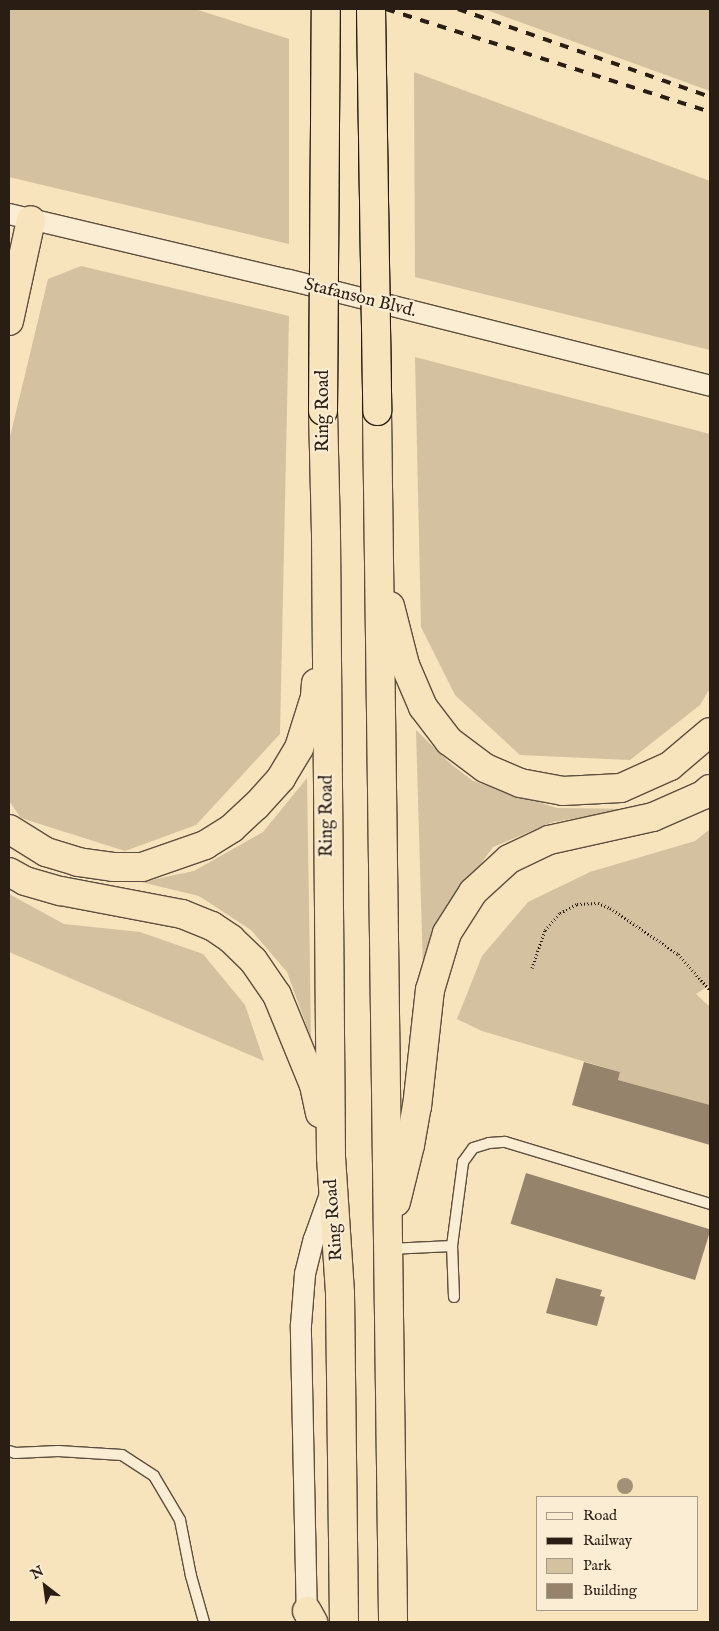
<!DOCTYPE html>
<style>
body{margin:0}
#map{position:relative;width:719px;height:1631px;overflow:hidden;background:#f7e3bc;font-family:"IM FELL English",serif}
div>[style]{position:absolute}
.green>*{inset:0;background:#d4c19f}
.building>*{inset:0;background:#95846b;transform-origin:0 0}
.path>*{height:3px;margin-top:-1.5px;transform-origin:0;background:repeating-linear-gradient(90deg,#2a1d14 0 1px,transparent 0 3.5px)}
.roads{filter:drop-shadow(1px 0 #5d4e3e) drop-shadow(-1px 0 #5d4e3e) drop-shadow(0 1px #5d4e3e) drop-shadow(0 -1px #5d4e3e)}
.service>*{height:10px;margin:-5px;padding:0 5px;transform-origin:5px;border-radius:5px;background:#faedd3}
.minor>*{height:20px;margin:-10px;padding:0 10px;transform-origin:10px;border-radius:10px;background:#faedd3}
.trunk>*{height:28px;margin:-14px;padding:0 14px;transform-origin:14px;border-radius:14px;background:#f7e3bc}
.rail>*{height:4px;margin-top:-2px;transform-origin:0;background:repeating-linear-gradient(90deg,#2a1d14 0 9px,transparent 0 18px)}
.bridges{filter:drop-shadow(1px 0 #2a1d14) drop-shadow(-1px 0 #2a1d14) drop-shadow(0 1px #2a1d14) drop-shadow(0 -1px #2a1d14)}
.trunk-bridge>*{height:28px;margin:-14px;padding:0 14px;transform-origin:14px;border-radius:14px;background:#f7e3bc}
.trees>*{width:16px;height:16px;margin:-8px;border-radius:50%;background:#a29177}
span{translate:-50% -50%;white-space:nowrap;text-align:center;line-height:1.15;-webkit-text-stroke:4.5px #faedd3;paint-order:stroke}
.street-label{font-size:18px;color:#2a1d14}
.frame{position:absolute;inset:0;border:10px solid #2a1d14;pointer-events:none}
.legend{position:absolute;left:536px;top:1496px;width:162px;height:115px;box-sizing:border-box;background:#faedd3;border:1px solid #a79a87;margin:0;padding:6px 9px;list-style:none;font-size:15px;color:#2a1d14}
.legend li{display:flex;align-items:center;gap:10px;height:25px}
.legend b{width:25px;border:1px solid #a79a87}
.north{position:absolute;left:20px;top:1561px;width:50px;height:50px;-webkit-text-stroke:4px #faedd3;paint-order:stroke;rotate:330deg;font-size:14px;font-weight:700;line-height:20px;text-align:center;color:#2a1d14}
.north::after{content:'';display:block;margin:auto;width:18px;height:22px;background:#2a1d14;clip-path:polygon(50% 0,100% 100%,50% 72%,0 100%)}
</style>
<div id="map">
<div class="green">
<i style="clip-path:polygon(9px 9px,195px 9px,289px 39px,289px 244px,9px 177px)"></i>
<i style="clip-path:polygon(484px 9px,710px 9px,710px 91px)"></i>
<i style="clip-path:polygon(414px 72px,710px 181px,710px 350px,415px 277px)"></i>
<i style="clip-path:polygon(81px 266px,289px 316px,280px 734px,196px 825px,125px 851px,21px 818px,9px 801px,9px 441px,48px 279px)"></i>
<i style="clip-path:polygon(415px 357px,710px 434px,710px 688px,700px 705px,630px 760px,520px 755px,455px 695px,421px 627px)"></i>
<i style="clip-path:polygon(416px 730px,452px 765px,473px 781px,557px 808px,635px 809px,553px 822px,493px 847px,444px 914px,423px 970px)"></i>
<i style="clip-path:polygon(307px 778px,311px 1038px,287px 972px,251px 930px,199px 896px,141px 882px,194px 871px,263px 832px)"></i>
<i style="clip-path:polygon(710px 829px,710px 985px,696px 994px,710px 1007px,710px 1105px,618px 1080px,620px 1072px,482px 1031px,457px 1019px,482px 956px,528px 902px,590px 872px,695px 841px)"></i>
<i style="clip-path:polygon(9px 894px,64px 924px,140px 932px,203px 954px,245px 1005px,264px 1061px,9px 952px)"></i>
</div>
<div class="building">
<i style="clip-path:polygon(584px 1062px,620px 1072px,618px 1080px,710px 1105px,710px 1145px,572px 1105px)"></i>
<i style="left:526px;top:1173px;width:193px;height:53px;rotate:17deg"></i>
<i style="clip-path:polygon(556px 1278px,602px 1290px,600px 1296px,605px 1297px,597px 1326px,546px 1313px)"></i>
</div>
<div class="path">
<i style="left:532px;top:968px;width:40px;rotate:-71.1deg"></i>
<i style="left:545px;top:930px;width:23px;rotate:-49deg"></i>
<i style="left:560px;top:913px;width:19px;rotate:-28deg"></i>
<i style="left:577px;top:904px;width:21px;rotate:-3deg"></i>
<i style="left:598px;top:903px;width:13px;rotate:23deg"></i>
<i style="left:610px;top:908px;width:82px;rotate:34.1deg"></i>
<i style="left:678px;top:954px;width:48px;rotate:48.4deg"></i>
</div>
<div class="roads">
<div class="service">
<i style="left:389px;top:1249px;width:63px;rotate:-2.7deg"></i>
<i style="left:454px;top:1297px;width:51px;rotate:-92.2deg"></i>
<i style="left:452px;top:1246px;width:85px;rotate:-82.5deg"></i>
<i style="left:463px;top:1162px;width:17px;rotate:-54deg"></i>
<i style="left:473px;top:1148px;width:17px;rotate:-17deg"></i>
<i style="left:489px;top:1143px;width:16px;rotate:-4deg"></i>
<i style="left:505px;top:1142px;width:214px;rotate:16.8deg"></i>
<i style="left:9px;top:1451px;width:6px;rotate:18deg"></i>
<i style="left:15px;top:1453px;width:43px;rotate:-2.7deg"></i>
<i style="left:58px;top:1451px;width:64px;rotate:3.6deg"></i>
<i style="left:122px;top:1455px;width:38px;rotate:33deg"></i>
<i style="left:154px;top:1476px;width:51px;rotate:59.4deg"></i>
<i style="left:180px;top:1520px;width:57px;rotate:78.9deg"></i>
<i style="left:191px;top:1576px;width:48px;rotate:74.2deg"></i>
</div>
<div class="minor">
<i style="left:9px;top:214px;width:288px;rotate:13.3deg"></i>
<i style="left:289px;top:280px;width:434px;rotate:14.1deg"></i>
<i style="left:307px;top:1622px;width:297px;rotate:-91.2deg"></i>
<i style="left:301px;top:1325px;width:51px;rotate:-85.5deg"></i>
<i style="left:305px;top:1274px;width:36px;rotate:-76deg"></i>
<i style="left:314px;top:1239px;width:48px;rotate:-70.4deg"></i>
</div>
<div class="trunk">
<i style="left:9px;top:321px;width:103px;rotate:-77.7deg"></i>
<i style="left:323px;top:411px;width:124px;rotate:88.6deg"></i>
<i style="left:326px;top:535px;width:622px;rotate:89.54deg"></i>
<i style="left:331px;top:1157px;width:137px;rotate:86.2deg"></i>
<i style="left:340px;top:1294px;width:328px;rotate:89.3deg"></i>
<i style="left:377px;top:411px;width:1211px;rotate:89.24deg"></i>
<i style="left:390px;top:606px;width:61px;rotate:75.7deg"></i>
<i style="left:405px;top:665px;width:46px;rotate:66.8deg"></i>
<i style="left:423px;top:707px;width:43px;rotate:52.6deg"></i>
<i style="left:449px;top:741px;width:45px;rotate:36.9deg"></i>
<i style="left:485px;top:768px;width:38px;rotate:23deg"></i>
<i style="left:520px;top:783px;width:44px;rotate:10.5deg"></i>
<i style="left:563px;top:791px;width:58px;rotate:-3deg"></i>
<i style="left:621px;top:788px;width:54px;rotate:-24.2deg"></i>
<i style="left:670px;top:766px;width:52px;rotate:-40.4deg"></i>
<i style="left:9px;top:829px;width:44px;rotate:31.9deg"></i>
<i style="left:46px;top:852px;width:34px;rotate:17deg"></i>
<i style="left:78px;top:862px;width:35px;rotate:8deg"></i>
<i style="left:113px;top:867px;width:29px"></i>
<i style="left:142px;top:867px;width:67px;rotate:-19.2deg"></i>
<i style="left:205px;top:845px;width:32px;rotate:-32deg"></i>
<i style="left:232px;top:828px;width:33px;rotate:-43deg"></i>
<i style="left:256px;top:806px;width:38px;rotate:-48deg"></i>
<i style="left:281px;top:778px;width:35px;rotate:-59deg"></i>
<i style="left:299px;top:748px;width:53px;rotate:-72.6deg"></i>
<i style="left:315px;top:697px;width:14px;rotate:-86deg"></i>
<i style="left:9px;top:872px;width:18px;rotate:29deg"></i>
<i style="left:25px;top:881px;width:37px;rotate:16deg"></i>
<i style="left:61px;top:891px;width:123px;rotate:10.8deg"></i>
<i style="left:182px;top:914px;width:32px;rotate:22deg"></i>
<i style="left:212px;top:926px;width:23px;rotate:34deg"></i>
<i style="left:231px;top:939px;width:30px;rotate:44deg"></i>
<i style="left:253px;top:960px;width:42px;rotate:55.6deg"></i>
<i style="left:277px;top:995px;width:97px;rotate:67.7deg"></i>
<i style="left:314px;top:1085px;width:29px;rotate:78deg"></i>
<i style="left:396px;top:1202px;width:59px;rotate:-76.2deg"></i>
<i style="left:410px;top:1145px;width:39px;rotate:-80deg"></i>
<i style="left:417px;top:1107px;width:118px;rotate:-83.7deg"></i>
<i style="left:430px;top:990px;width:59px;rotate:-73.4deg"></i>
<i style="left:447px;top:933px;width:49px;rotate:-57.6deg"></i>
<i style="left:473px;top:892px;width:49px;rotate:-42.5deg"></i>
<i style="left:509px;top:859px;width:44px;rotate:-25.4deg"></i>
<i style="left:549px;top:840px;width:107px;rotate:-12.5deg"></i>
<i style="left:653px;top:817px;width:55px;rotate:-23.7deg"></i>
<i style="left:703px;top:795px;width:9px;rotate:-41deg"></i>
<i style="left:307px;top:1611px;width:13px;rotate:61deg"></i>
</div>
</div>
<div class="rail">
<i style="left:386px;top:9px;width:340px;rotate:17.6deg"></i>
<i style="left:458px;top:9px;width:267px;rotate:19.2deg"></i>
</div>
<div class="bridges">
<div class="trunk-bridge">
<i style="left:371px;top:9px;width:402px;rotate:89.1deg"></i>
<i style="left:323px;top:411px;width:402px;rotate:-89.6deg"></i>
</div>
</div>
<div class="trees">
<i style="left:625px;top:1486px"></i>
</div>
<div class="street-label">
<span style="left:360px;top:299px;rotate:14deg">Stafanson Blvd.</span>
<span style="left:324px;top:411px;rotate:-90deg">Ring Road</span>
<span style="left:328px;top:816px;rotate:-90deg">Ring Road</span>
<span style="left:335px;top:1220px;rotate:-94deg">Ring Road</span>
</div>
<div class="frame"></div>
<ul class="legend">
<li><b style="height:6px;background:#faedd3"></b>Road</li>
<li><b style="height:6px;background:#2a1d14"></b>Railway</li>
<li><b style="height:14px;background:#d4c19f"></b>Park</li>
<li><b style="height:14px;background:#95846b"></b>Building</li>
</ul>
<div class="north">N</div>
</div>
